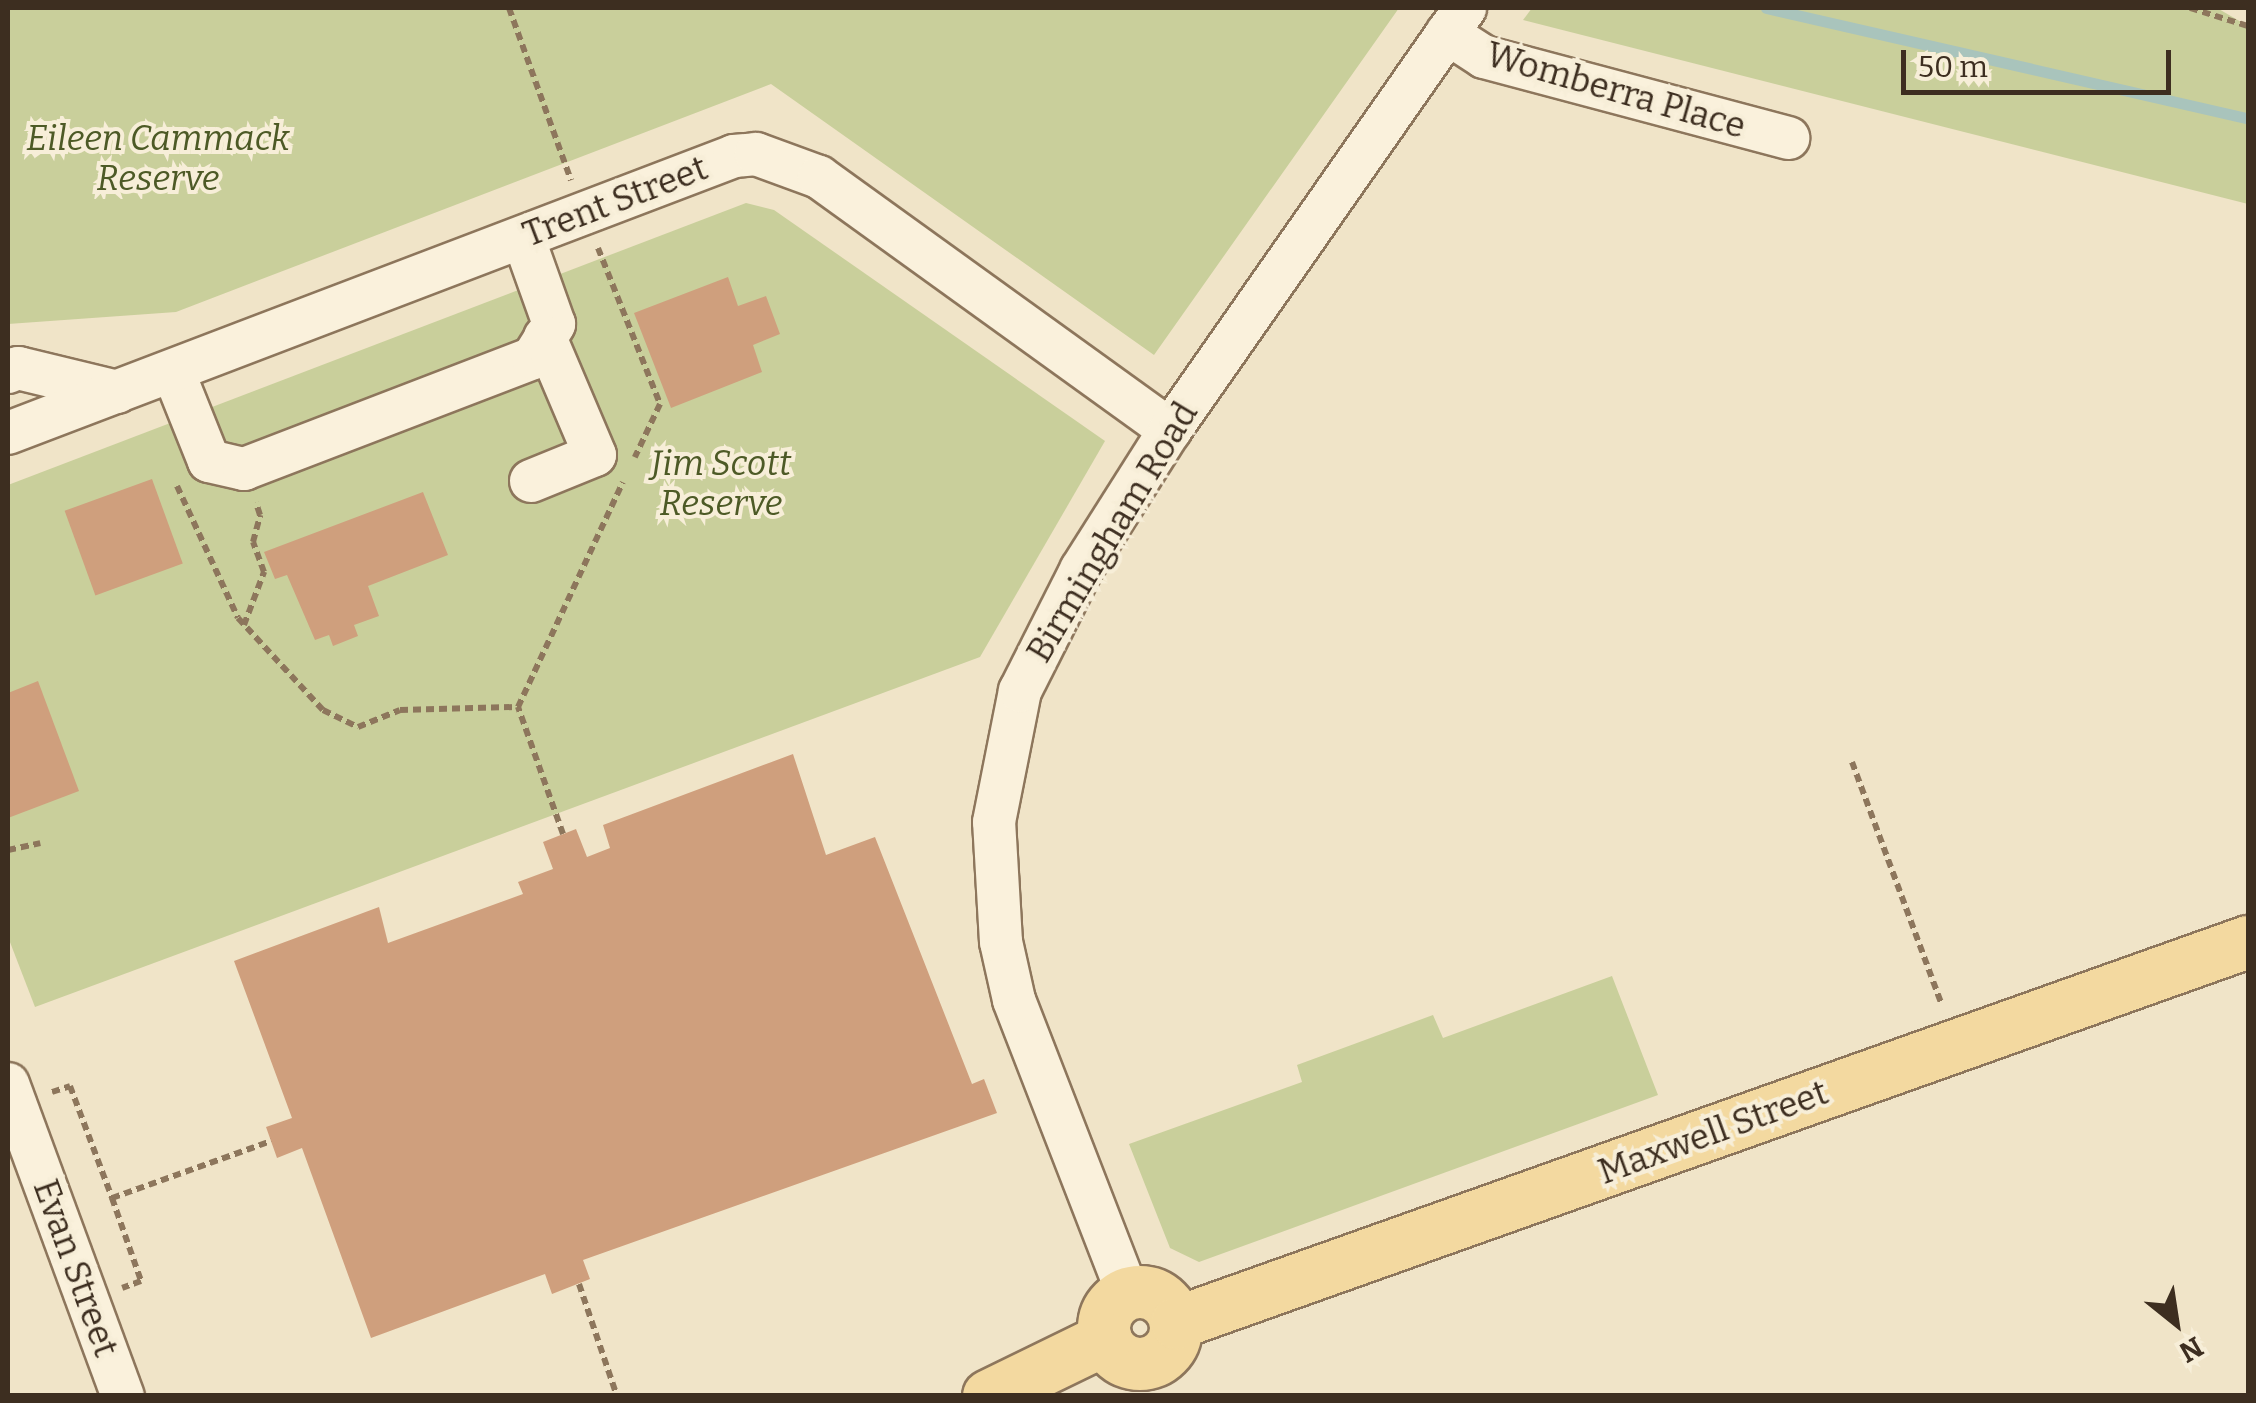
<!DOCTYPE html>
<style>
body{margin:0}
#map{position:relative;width:2256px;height:1403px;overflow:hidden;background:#f0e4c8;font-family:Bitter,serif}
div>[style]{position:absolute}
.green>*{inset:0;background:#c9cf9b}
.stream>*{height:11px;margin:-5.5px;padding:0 5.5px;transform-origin:5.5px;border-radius:5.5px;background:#a9c4bc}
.building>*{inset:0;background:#cf9f7d;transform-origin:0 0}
.path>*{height:6px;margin-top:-3px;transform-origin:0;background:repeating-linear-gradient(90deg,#8d765c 0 8px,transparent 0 13px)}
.roads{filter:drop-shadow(2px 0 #8d765c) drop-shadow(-2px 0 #8d765c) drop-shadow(0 2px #8d765c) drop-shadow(0 -2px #8d765c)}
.minor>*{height:42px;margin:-21px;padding:0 21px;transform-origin:21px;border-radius:21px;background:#faf1dc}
.major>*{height:52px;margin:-26px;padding:0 26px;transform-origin:26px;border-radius:26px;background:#f3d9a0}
.major>.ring{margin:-26px;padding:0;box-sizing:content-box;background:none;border:52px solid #f3d9a0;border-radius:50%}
span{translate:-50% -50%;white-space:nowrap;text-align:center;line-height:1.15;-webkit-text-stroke:8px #f7eed8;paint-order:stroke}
.street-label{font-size:35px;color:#3d2e20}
.park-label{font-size:35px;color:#4d5a26;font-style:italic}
.frame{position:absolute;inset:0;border:10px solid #3d2e20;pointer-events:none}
.north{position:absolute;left:2126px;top:1273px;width:100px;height:100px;-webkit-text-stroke:8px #f7eed8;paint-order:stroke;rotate:150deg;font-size:28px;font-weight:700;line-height:40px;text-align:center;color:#3d2e20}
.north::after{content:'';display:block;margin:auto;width:35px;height:45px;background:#3d2e20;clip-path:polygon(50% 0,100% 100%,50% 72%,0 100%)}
.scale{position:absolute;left:1901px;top:50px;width:270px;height:45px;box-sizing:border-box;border:5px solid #3d2e20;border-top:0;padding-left:12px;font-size:30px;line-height:35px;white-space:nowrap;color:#3d2e20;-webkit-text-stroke:8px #f7eed8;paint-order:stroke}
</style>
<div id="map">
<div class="green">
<i style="clip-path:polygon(8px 8px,1399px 8px,1154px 355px,771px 84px,176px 312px,8px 324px)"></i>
<i style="clip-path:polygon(1532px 8px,2217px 8px,2248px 26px,2248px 204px,1523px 20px)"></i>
<i style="clip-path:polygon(746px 203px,774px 210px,1105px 441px,980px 657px,35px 1007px,8px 937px,8px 485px)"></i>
<i style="clip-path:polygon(1612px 976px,1658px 1095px,1199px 1262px,1170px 1248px,1129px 1144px,1302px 1082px,1297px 1065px,1433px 1015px,1443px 1038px)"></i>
</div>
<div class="stream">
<i style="left:1766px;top:8px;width:494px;rotate:12.9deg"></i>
</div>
<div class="building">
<i style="clip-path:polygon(728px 277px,738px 306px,766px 296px,780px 334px,753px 345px,762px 372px,671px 408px,634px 313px)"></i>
<i style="left:152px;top:479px;width:90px;height:93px;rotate:70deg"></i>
<i style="clip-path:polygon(423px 492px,448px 555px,368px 586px,379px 616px,354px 625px,358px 636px,333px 646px,329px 635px,315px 640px,287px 575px,275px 579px,264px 552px)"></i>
<i style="clip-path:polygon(38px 681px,79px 791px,8px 818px,8px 693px)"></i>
<i style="clip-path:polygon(793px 754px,826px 855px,875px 837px,972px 1084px,984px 1079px,997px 1113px,583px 1260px,590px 1279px,552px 1294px,545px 1274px,371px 1338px,302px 1148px,277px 1158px,266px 1127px,292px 1118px,234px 961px,379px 907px,388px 943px,523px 894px,518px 882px,553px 869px,543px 842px,576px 829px,587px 857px,610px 848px,603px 825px)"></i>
</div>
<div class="path">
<i style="left:509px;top:8px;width:183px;rotate:70.2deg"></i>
<i style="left:2190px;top:8px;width:61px;rotate:17.2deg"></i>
<i style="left:598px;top:248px;width:168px;rotate:68.3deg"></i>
<i style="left:660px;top:404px;width:59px;rotate:115.3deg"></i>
<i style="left:177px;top:486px;width:145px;rotate:65.2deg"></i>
<i style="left:238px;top:618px;width:125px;rotate:47.3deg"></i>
<i style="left:323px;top:710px;width:39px;rotate:26deg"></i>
<i style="left:358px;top:727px;width:45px;rotate:-22deg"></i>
<i style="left:400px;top:710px;width:118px;rotate:-1.5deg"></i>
<i style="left:244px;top:625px;width:57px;rotate:-69.3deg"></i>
<i style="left:264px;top:572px;width:32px;rotate:-110deg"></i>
<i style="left:253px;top:542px;width:28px;rotate:-75deg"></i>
<i style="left:260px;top:515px;width:13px;rotate:-108deg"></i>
<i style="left:1852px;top:762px;width:256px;rotate:69.7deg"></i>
<i style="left:563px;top:834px;width:135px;rotate:-109.5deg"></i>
<i style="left:518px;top:707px;width:248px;rotate:-65deg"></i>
<i style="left:8px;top:850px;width:33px;rotate:-12deg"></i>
<i style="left:52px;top:1092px;width:19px;rotate:-18deg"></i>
<i style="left:70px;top:1086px;width:120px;rotate:69.4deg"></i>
<i style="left:112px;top:1198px;width:169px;rotate:-19.7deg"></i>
<i style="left:112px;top:1198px;width:88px;rotate:70.7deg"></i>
<i style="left:141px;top:1281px;width:20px;rotate:160deg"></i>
<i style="left:579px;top:1284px;width:118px;rotate:71.3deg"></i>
</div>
<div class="roads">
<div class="minor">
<i style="left:1447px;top:33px;width:44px;rotate:33deg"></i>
<i style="left:1484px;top:57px;width:315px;rotate:14.9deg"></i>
<i style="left:173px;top:371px;width:97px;rotate:68.2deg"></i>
<i style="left:209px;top:461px;width:36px;rotate:13deg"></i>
<i style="left:244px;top:469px;width:310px;rotate:-21deg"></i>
<i style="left:533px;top:358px;width:40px;rotate:-58deg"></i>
<i style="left:554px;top:324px;width:92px;rotate:-109.6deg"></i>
<i style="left:8px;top:372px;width:11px;rotate:-22deg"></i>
<i style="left:18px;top:368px;width:102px;rotate:13.6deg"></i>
<i style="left:8px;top:433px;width:777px;rotate:-20.88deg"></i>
<i style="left:734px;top:156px;width:22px;rotate:-5deg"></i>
<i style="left:756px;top:154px;width:67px;rotate:20.1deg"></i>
<i style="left:819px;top:177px;width:433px;rotate:35.8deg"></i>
<i style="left:531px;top:481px;width:69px;rotate:-22.1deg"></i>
<i style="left:595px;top:455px;width:128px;rotate:-113deg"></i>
<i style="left:8px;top:1084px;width:333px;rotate:69.8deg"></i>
<i style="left:1128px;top:1294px;width:315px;rotate:-111.2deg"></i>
<i style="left:1014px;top:1000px;width:59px;rotate:-102.6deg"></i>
<i style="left:1001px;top:942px;width:120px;rotate:-93.3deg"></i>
<i style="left:994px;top:822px;width:134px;rotate:-78.8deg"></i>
<i style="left:1020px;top:691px;width:136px;rotate:-63.2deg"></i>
<i style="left:1081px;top:570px;width:166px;rotate:-57.6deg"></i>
<i style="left:1170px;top:430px;width:515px;rotate:-55.04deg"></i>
</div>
<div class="major">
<i class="ring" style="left:1104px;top:1292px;width:20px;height:20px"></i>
<i style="left:1177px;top:1323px;width:1137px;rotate:-19.58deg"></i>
<i style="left:989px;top:1396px;width:130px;rotate:-26deg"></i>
</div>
</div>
<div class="street-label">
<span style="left:1616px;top:90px;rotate:16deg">Womberra Place</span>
<span style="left:615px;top:201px;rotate:-21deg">Trent Street</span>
<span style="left:1112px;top:532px;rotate:-59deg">Birmingham Road</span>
<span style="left:1713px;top:1132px;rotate:-20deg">Maxwell Street</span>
<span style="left:76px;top:1268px;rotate:70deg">Evan Street</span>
</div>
<div class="park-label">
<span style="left:158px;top:158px">Eileen Cammack<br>Reserve</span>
<span style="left:721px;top:483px">Jim Scott<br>Reserve</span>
</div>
<div class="frame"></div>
<div class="north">N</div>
<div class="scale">50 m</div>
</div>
